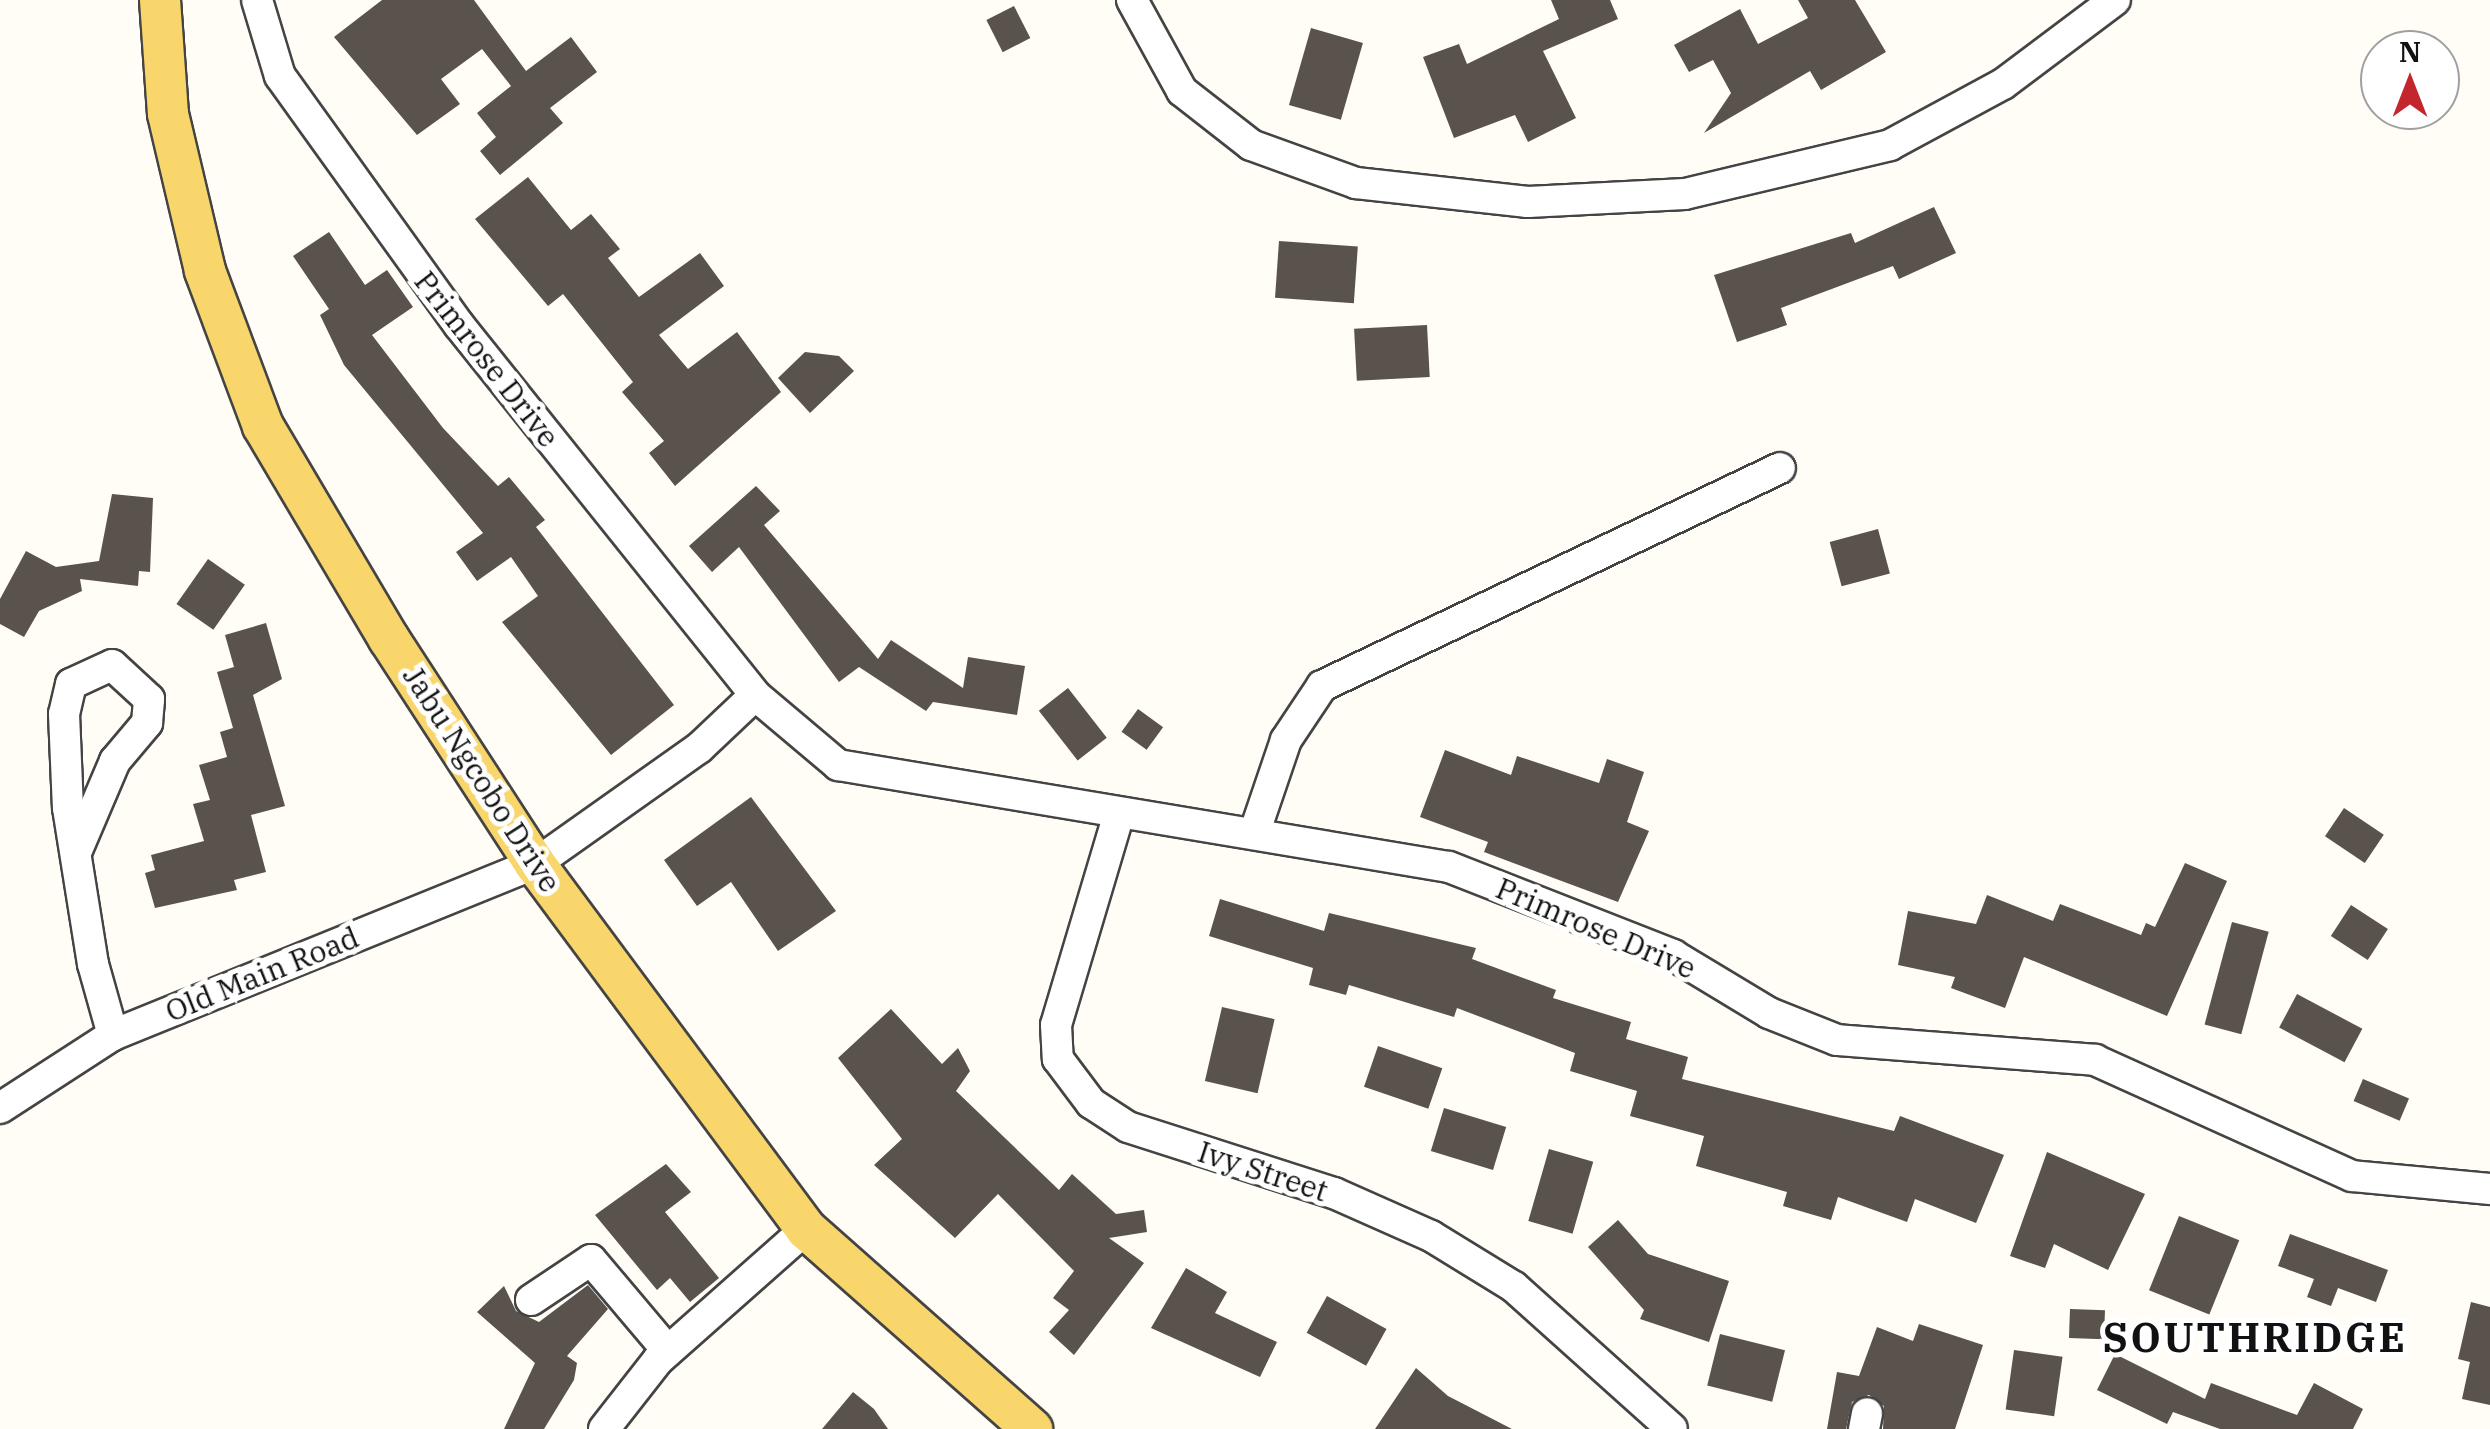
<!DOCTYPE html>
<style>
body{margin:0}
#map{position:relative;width:2490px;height:1429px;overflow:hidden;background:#fffdf5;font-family:"IBM Plex Serif",serif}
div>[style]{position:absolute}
.building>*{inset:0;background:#5a524d;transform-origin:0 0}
.roads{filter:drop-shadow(2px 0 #444) drop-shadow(-2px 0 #444) drop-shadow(0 2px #444) drop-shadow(0 -2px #444)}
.minor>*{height:30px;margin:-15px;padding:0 15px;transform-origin:15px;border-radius:15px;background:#fff}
.major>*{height:40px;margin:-20px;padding:0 20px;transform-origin:20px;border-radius:20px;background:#f9d66b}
span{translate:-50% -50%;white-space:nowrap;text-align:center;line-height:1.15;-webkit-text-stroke:10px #fff;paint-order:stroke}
.street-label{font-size:30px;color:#111}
.district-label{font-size:40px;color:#111;font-weight:700;letter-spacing:2.5px}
.north{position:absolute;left:2360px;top:30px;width:100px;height:100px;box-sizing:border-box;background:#fff;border:2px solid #a0a0a0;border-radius:50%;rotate:0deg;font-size:28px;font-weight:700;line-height:40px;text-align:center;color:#111}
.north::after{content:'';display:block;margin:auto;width:35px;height:45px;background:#c4262e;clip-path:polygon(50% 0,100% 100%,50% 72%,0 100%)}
</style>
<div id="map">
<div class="building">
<i style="clip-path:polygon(382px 0,474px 0,526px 71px,571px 37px,597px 72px,550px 108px,563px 123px,500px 175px,480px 151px,496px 137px,477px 113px,511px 86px,482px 49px,441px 79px,460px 104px,417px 135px,334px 37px)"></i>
<i style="clip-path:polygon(1551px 0,1610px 0,1618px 19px,1543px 51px,1576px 118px,1528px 142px,1515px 115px,1454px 138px,1423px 57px,1459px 44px,1467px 64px,1559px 19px)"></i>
<i style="clip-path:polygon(1798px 0,1855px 0,1886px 52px,1821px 90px,1810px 71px,1704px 133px,1731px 93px,1713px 60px,1689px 72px,1674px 45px,1740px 9px,1758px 44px,1808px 18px)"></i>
<i style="left:1014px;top:6px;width:36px;height:31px;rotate:63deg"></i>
<i style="left:1311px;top:28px;width:54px;height:80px;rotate:16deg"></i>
<i style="clip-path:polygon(528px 177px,571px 230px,591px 214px,620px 249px,608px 258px,639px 297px,700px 253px,724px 286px,659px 335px,688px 369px,737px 332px,781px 392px,675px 486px,649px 453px,664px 441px,622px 392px,633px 382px,563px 294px,548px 306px,475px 219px)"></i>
<i style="clip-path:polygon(1934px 207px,1956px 253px,1899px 279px,1893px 266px,1781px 308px,1787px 325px,1737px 342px,1714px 275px,1851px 233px,1855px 243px)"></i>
<i style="clip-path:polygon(329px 232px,365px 285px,387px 270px,413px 307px,372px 335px,443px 428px,498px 486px,509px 477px,545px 520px,536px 527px,674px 705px,611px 755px,502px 622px,538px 596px,511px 557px,477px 581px,456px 552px,483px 533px,344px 365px,320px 315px,329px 309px,293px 256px)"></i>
<i style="left:1279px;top:241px;width:79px;height:57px;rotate:4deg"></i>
<i style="left:1427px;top:325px;width:52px;height:73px;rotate:87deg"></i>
<i style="clip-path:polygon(805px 352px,839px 356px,854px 371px,810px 413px,778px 378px)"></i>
<i style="clip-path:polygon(756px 486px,780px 511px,764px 525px,878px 659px,891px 640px,963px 688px,968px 657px,1025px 666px,1017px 715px,933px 702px,926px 711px,859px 667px,839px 682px,739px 547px,712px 572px,689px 546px)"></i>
<i style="clip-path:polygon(112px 494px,153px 498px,150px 572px,139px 571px,138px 586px,80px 579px,82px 591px,39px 611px,24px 637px,0 624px,0 599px,26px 551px,56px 567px,99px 561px)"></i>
<i style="left:1878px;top:529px;width:46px;height:50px;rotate:75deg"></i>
<i style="left:208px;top:559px;width:45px;height:55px;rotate:35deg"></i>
<i style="clip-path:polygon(266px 623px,282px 679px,253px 695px,285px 806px,251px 815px,266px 872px,234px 880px,237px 890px,155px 908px,145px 873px,155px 870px,151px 855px,204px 841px,193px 804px,210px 800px,199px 765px,227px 757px,220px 732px,233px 728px,217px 672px,234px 667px,225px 635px)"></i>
<i style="left:1068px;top:688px;width:63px;height:37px;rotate:52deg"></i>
<i style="left:1138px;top:709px;width:31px;height:28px;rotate:36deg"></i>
<i style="clip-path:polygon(1445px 750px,1511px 775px,1517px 756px,1599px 783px,1607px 759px,1644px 772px,1627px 822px,1649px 831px,1618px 902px,1484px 852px,1488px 842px,1420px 817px)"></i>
<i style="clip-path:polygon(751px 797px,836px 911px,778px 951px,731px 882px,697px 906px,664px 860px)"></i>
<i style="left:2344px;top:808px;width:48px;height:34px;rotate:34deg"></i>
<i style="clip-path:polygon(2185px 863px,2227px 881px,2167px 1016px,2024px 957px,2005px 1008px,1951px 988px,1955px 977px,1898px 965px,1908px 911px,1976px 924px,1987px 895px,2053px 921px,2060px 904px,2141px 935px,2146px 923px,2155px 927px)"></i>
<i style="clip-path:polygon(1220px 899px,1324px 931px,1329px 913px,1476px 948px,1472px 959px,1556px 990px,1553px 998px,1631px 1022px,1626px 1039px,1688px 1057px,1682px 1079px,1894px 1131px,1900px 1116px,2004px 1155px,1976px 1223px,1915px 1199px,1907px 1222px,1838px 1197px,1831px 1220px,1783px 1206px,1787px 1192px,1696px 1166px,1704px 1136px,1630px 1116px,1637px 1091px,1570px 1071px,1575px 1053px,1457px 1008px,1454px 1017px,1349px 985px,1346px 995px,1309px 985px,1313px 968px,1209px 936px)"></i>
<i style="left:2351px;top:905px;width:44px;height:37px;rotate:33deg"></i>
<i style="left:2232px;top:922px;width:38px;height:106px;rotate:15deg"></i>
<i style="left:2297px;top:994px;width:74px;height:38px;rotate:28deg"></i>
<i style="left:1222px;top:1007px;width:54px;height:76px;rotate:13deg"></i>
<i style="clip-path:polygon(891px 1009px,942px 1064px,958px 1048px,970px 1071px,956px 1091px,1059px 1190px,1072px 1174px,1116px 1214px,1144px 1210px,1147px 1232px,1109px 1238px,1144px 1263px,1074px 1355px,1049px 1332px,1069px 1310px,1053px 1298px,1074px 1271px,998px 1194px,955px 1238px,874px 1165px,902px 1139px,838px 1058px)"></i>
<i style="left:1378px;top:1046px;width:68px;height:43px;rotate:19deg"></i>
<i style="left:2363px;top:1079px;width:50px;height:24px;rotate:23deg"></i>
<i style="left:1444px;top:1108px;width:65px;height:45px;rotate:17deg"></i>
<i style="left:1549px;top:1149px;width:46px;height:75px;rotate:16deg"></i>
<i style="clip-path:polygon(2047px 1152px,2145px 1194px,2108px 1270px,2054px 1244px,2045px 1268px,2010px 1256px)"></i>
<i style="clip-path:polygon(666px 1164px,691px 1192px,665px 1212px,719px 1278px,690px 1302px,670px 1278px,657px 1290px,595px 1215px)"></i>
<i style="left:2179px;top:1216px;width:65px;height:80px;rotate:22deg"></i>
<i style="clip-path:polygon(1618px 1220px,1648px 1254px,1729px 1281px,1709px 1342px,1640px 1319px,1644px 1310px,1588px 1247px)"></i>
<i style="clip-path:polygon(2290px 1234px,2388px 1270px,2376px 1302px,2338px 1288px,2331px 1306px,2307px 1297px,2314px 1279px,2278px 1266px)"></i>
<i style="clip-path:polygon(1186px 1268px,1227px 1292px,1215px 1313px,1277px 1342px,1260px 1377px,1151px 1328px)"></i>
<i style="clip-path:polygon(588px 1285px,608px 1309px,567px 1356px,577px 1363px,574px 1380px,544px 1429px,504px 1429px,535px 1363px,477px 1312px,504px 1286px,516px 1311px,539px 1322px)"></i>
<i style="left:1327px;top:1296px;width:68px;height:42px;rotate:29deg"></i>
<i style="clip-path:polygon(2471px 1302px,2490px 1307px,2490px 1405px,2462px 1399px,2470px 1362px,2458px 1359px)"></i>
<i style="left:2070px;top:1309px;width:35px;height:29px;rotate:2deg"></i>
<i style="clip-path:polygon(1919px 1324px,1983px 1345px,1955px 1429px,1883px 1429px,1884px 1406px,1869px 1395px,1852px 1402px,1846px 1429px,1827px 1429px,1837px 1372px,1859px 1376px,1877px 1327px,1913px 1341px)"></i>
<i style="left:1720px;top:1334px;width:67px;height:53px;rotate:14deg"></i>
<i style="left:2014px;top:1350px;width:49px;height:60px;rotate:8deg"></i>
<i style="clip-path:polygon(2115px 1354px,2205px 1399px,2211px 1383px,2297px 1415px,2314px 1383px,2363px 1409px,2353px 1429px,2220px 1429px,2173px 1412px,2167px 1424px,2097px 1390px)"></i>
<i style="clip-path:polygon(1416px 1368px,1448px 1396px,1512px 1429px,1375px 1429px)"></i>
<i style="clip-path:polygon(853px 1392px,874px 1409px,888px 1429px,822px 1429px)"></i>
</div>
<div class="roads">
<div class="minor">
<i style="left:257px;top:0;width:79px;rotate:73.2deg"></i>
<i style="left:280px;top:76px;width:307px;rotate:54.3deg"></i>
<i style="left:459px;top:325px;width:474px;rotate:51.3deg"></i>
<i style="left:755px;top:695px;width:109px;rotate:40.1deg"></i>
<i style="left:838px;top:765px;width:619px;rotate:9.48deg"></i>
<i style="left:1449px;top:867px;width:241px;rotate:21.4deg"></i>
<i style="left:1673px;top:955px;width:112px;rotate:31.1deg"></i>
<i style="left:1769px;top:1013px;width:73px;rotate:21.7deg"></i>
<i style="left:1837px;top:1040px;width:259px;rotate:4.4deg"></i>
<i style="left:2095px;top:1060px;width:282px;rotate:24.3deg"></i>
<i style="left:2352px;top:1176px;width:139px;rotate:5.4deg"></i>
<i style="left:1132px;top:0;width:104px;rotate:61.2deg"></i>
<i style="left:1182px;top:91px;width:88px;rotate:38deg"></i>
<i style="left:1251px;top:145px;width:112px;rotate:19.9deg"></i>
<i style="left:1356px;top:183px;width:173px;rotate:6.3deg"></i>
<i style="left:1528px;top:202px;width:157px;rotate:-2.9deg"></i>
<i style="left:1685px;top:194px;width:211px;rotate:-13.4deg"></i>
<i style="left:1890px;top:145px;width:128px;rotate:-28.4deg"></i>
<i style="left:2003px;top:84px;width:140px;rotate:-36.9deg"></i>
<i style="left:1118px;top:817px;width:217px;rotate:106.6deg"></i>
<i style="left:1056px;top:1025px;width:34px;rotate:87deg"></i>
<i style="left:1058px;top:1059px;width:55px;rotate:53.1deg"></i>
<i style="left:1091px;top:1103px;width:44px;rotate:33deg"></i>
<i style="left:1128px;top:1127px;width:216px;rotate:17.8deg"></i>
<i style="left:1334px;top:1193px;width:106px;rotate:23.9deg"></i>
<i style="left:1431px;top:1236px;width:97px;rotate:31.6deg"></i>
<i style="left:1514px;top:1287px;width:212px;rotate:41.9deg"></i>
<i style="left:1254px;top:834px;width:99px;rotate:-71.2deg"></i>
<i style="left:1286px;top:740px;width:65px;rotate:-56.3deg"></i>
<i style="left:1322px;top:686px;width:507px;rotate:-25.45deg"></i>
<i style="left:77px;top:850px;width:97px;rotate:-66.9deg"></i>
<i style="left:115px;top:761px;width:50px;rotate:-49.9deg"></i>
<i style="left:147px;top:723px;width:24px;rotate:-85deg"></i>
<i style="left:149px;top:699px;width:50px;rotate:-137.4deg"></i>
<i style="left:112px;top:665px;width:45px;rotate:155.1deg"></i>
<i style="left:71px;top:684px;width:31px;rotate:103deg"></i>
<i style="left:64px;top:714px;width:94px;rotate:87.6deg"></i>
<i style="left:68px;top:808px;width:158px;rotate:80.9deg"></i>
<i style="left:93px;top:964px;width:74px;rotate:74.3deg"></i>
<i style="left:0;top:1108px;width:135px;rotate:-32.9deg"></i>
<i style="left:113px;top:1035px;width:455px;rotate:-22.1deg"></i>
<i style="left:535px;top:864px;width:201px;rotate:-35.3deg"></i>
<i style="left:699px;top:748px;width:77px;rotate:-43.4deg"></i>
<i style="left:531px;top:1300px;width:72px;rotate:-33.7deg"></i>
<i style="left:591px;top:1260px;width:119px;rotate:49.8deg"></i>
<i style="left:604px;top:1429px;width:88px;rotate:-52deg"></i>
<i style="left:658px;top:1360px;width:198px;rotate:-41.5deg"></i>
<i style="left:1864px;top:1429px;width:16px;rotate:-79deg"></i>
</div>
<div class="major">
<i style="left:160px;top:0;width:114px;rotate:86deg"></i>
<i style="left:168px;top:114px;width:161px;rotate:76.7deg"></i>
<i style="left:205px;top:271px;width:165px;rotate:69.5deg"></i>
<i style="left:263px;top:426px;width:247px;rotate:59.4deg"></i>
<i style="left:389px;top:639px;width:268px;rotate:57deg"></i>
<i style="left:535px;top:864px;width:455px;rotate:53.4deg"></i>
<i style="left:806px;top:1229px;width:302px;rotate:41.5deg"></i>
</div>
</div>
<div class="street-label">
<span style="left:487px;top:359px;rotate:52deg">Primrose Drive</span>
<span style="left:482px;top:779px;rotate:57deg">Jabu Ngcobo Drive</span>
<span style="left:1596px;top:928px;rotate:23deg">Primrose Drive</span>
<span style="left:262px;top:974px;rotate:-22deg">Old Main Road</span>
<span style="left:1263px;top:1171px;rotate:18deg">Ivy Street</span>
</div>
<div class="district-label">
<span style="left:2255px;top:1337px">SOUTHRIDGE</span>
</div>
<div class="north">N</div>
</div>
